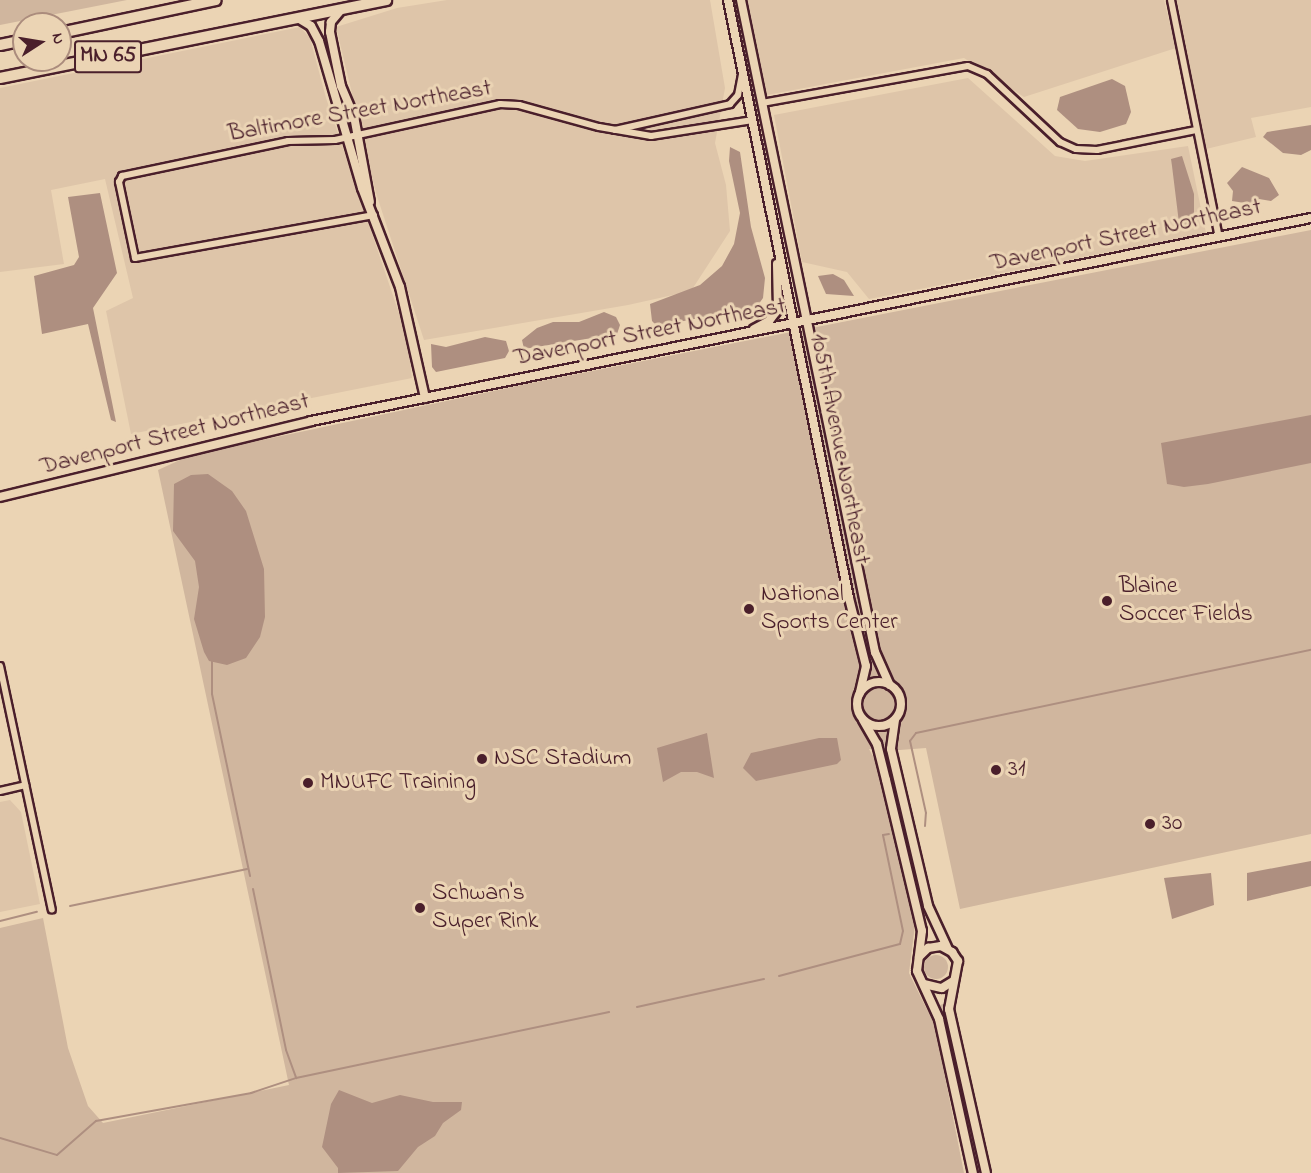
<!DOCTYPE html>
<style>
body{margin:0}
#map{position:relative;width:1311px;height:1173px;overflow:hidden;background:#ebd4b4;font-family:"Indie Flower",sans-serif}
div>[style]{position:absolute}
.built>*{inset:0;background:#dec5a9}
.green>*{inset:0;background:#d0b69e}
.round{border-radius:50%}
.water>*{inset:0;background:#ae8f80}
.stream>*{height:2px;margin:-1px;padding:0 1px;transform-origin:1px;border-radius:1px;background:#ae8f80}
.roads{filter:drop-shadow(2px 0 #4a1f2b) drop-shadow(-2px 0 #4a1f2b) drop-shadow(0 2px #4a1f2b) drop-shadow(0 -2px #4a1f2b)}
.street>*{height:6px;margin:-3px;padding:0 3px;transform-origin:3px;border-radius:3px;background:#ebd4b4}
.secondary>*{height:8px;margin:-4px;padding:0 4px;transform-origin:4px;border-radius:4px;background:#ebd4b4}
.secondary>.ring{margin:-4px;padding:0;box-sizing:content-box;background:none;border:8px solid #ebd4b4;border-radius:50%}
.highway>*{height:10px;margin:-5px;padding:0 5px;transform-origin:5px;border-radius:5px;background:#ebd4b4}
.dots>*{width:16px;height:16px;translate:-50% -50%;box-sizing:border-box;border:3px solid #ebd4b4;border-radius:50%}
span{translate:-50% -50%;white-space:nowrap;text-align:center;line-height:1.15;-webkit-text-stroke:6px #ebd4b4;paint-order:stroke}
.shield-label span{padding:2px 4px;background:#ebd4b4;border:2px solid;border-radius:4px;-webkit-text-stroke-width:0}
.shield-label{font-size:22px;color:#4a1f2b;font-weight:700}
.street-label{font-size:24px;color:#4a1f2b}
.poi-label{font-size:24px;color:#4a1f2b}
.left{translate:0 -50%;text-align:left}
.north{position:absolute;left:12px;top:12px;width:60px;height:60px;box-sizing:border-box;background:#ebd4b4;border:2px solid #ab8c7d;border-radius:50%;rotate:78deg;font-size:16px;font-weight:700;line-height:24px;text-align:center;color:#4a1f2b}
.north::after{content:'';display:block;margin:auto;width:21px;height:27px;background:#4a1f2b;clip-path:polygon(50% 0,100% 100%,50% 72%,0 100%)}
</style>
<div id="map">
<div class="built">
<i style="clip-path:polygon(447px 0,710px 0,725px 88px,715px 143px,726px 185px,730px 231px,691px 291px,628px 305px,424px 340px,376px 193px,336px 27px,397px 8px)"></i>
<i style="clip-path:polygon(745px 0,1164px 0,1176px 48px,1024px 97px,964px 58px,767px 95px)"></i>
<i style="clip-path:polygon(1177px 0,1311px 0,1311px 107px,1251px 118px,1256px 137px,1206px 149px)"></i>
<i style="clip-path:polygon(300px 27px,310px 38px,326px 98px,407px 337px,412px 378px,131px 434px,106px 311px,133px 298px,105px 179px,51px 190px,64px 264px,0 272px,0 88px)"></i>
<i style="clip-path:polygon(968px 78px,1055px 156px,1085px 161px,1188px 146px,1206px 233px,869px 299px,847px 272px,802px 262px,774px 115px)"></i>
<i style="clip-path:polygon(10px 800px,21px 812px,40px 904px,0 912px,0 802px)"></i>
</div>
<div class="green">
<i style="clip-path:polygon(0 0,127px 0,0 25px)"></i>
<i style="clip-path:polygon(1311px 230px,1311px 834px,960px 909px,926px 748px,887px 751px,926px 924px,884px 751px,869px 749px,886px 780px,912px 893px,915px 925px,909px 973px,935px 1026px,964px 1173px,0 1173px,0 928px,43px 918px,68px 1048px,88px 1106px,103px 1123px,289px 1085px,158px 470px,191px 455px,531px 383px)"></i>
<i class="round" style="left:924px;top:955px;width:24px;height:24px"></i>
<i style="clip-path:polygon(943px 1004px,958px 1064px,974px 1158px,940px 1005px)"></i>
</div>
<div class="water">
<i style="clip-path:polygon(1112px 79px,1125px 86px,1131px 112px,1126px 124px,1100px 132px,1078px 129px,1057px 110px,1060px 97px)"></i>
<i style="clip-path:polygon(1311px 125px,1311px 150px,1301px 155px,1283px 153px,1263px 137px,1267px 132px)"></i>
<i style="clip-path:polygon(730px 147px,740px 152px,751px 227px,765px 278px,763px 298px,758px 305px,748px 309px,657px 326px,652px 321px,650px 304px,700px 285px,722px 266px,734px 244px,740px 213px,729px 161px)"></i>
<i style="clip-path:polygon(1182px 156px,1194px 194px,1194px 221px,1186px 227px,1179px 223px,1172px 166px,1171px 159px)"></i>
<i style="clip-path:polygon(1242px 167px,1269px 178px,1279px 195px,1271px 201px,1259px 199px,1251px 204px,1232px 201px,1233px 191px,1227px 183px)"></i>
<i style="clip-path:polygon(100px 193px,117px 273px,93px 308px,116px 422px,111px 420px,88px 324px,42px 334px,34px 276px,74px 265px,79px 257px,68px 197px)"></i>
<i style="clip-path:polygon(833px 274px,844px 280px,854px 296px,826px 294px,818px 276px)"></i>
<i style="clip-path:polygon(604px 312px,616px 317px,620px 325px,617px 334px,524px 349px,522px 340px,537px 328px,553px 322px,579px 322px)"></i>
<i style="clip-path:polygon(485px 337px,506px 341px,509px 351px,505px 358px,436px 372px,432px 367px,431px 344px,446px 347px)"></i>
<i style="clip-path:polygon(1311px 415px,1311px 463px,1208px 484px,1184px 487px,1167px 484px,1161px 443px)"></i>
<i style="clip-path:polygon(208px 474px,232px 491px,246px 511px,264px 569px,265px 617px,260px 637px,246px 658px,227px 665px,209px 661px,204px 652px,194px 619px,199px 587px,195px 561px,173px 531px,174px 484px,191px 475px)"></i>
<i style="clip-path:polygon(707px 733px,714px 778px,697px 772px,681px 772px,663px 782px,657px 748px)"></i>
<i style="clip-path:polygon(819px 738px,837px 738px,841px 760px,837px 764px,756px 781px,743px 768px,751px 753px)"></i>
<i style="clip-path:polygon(1311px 861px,1311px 886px,1247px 901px,1247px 873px)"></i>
<i style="clip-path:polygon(1211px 873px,1214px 905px,1172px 919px,1164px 878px)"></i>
<i style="clip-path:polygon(339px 1090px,372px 1103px,400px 1095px,433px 1102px,462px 1102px,461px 1110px,443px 1123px,435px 1136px,418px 1147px,398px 1171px,338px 1173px,338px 1168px,322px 1147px,331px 1104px)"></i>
</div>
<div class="stream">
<i style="left:212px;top:661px;width:33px;rotate:90deg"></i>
<i style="left:212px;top:694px;width:186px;rotate:78.2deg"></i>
<i style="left:925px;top:826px;width:13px;rotate:-86deg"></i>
<i style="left:926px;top:813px;width:74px;rotate:-102.5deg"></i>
<i style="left:910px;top:741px;width:10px;rotate:-53deg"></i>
<i style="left:916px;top:733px;width:404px;rotate:-11.9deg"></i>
<i style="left:253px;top:889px;width:164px;rotate:78.4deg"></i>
<i style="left:286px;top:1050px;width:30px;rotate:70deg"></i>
<i style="left:296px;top:1078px;width:320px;rotate:-11.9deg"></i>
<i style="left:70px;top:906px;width:181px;rotate:-11.8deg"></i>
<i style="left:0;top:921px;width:38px;rotate:-14deg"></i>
<i style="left:779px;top:976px;width:125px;rotate:-14.8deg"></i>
<i style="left:900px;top:944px;width:13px;rotate:-77deg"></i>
<i style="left:903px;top:931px;width:98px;rotate:-101.8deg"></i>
<i style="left:883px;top:835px;width:6px;rotate:-9deg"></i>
<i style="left:637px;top:1007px;width:130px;rotate:-12.4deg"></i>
<i style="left:0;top:1138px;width:59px;rotate:16.6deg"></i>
<i style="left:57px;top:1155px;width:52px;rotate:-41.1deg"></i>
<i style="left:96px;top:1121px;width:158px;rotate:-10.2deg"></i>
<i style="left:251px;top:1093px;width:47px;rotate:-18.4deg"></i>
</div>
<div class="roads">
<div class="street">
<i style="left:1171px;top:0;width:242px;rotate:78.6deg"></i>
<i style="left:762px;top:103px;width:209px;rotate:-10.2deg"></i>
<i style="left:968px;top:66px;width:21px;rotate:23deg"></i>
<i style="left:987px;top:74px;width:100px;rotate:43deg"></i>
<i style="left:1060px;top:142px;width:17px;rotate:24deg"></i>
<i style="left:1076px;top:149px;width:21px;rotate:3deg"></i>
<i style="left:1097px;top:150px;width:101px;rotate:-11.4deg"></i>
<i style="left:615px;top:130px;width:118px;rotate:-12.7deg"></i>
<i style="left:730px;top:104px;width:12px;rotate:-48deg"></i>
<i style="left:738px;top:95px;width:21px;rotate:-79deg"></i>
<i style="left:374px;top:215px;width:243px;rotate:169.8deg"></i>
<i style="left:135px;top:258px;width:78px;rotate:-101.9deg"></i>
<i style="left:119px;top:182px;width:7px;rotate:-63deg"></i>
<i style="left:122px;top:176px;width:170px;rotate:-11.9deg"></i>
<i style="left:288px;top:141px;width:47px;rotate:-1.2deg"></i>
<i style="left:335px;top:140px;width:169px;rotate:-12.3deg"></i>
<i style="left:500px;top:104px;width:19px;rotate:3deg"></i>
<i style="left:519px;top:105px;width:83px;rotate:15.4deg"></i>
<i style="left:599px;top:127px;width:53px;rotate:9.8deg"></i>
<i style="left:651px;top:136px;width:103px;rotate:-8.9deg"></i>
<i style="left:0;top:666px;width:249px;rotate:78deg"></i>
<i style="left:0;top:791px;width:26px;rotate:-13deg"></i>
</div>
<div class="secondary">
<i style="left:728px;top:0;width:610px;rotate:78.56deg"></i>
<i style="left:849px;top:598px;width:70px;rotate:76deg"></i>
<i style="left:866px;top:666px;width:28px;rotate:103deg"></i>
<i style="left:741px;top:0;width:666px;rotate:78.39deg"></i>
<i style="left:875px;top:652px;width:36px;rotate:66deg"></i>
<i style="left:341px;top:10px;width:16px;rotate:130deg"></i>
<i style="left:331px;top:22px;width:10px;rotate:96deg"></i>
<i style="left:330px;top:32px;width:55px;rotate:78.5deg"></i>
<i style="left:341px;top:86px;width:33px;rotate:67deg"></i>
<i style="left:354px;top:116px;width:87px;rotate:79.5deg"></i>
<i style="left:298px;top:18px;width:15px;rotate:32deg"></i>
<i style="left:311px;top:26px;width:17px;rotate:62deg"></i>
<i style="left:319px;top:41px;width:153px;rotate:73.7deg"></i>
<i style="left:362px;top:188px;width:106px;rotate:69deg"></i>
<i style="left:400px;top:287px;width:114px;rotate:77.3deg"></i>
<i style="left:754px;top:329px;width:17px;rotate:-28deg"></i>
<i style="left:769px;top:321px;width:15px;rotate:-53deg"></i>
<i style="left:778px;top:309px;width:45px;rotate:-91.3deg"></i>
<i style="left:0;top:497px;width:320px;rotate:-13.7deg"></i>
<i style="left:311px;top:421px;width:1020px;rotate:-11.48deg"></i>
<i class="ring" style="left:857px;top:682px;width:36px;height:36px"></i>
<i style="left:863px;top:720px;width:28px;rotate:60deg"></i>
<i style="left:877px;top:744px;width:37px;rotate:76deg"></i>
<i style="left:886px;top:780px;width:155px;rotate:76.6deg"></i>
<i style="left:922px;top:931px;width:40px;rotate:97.1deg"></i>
<i style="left:917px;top:971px;width:53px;rotate:65.4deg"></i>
<i style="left:939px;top:1019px;width:158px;rotate:77.6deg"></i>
<i style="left:895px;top:720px;width:29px;rotate:98deg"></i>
<i style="left:891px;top:749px;width:161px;rotate:76.7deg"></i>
<i style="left:928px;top:906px;width:47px;rotate:65.1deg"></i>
<i style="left:919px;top:957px;width:13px;rotate:-45deg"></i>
<i style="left:928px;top:948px;width:13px;rotate:-9deg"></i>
<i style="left:941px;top:946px;width:13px;rotate:29deg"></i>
<i style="left:952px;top:952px;width:11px;rotate:56deg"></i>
<i style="left:958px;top:961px;width:49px;rotate:100.6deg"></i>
<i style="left:949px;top:1009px;width:168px;rotate:77.3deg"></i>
<i style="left:924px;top:984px;width:18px;rotate:13deg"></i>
<i style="left:942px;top:988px;width:13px;rotate:-32deg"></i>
</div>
<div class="highway">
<i style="left:60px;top:33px;width:159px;rotate:-11.9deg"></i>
<i style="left:0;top:45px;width:25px;rotate:-12deg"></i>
<i style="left:0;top:78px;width:394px;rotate:-11.4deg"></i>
</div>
</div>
<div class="dots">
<i style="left:1107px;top:601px;background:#4a1f2b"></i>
<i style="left:749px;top:609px;background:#4a1f2b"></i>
<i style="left:482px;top:759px;background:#4a1f2b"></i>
<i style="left:996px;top:770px;background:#4a1f2b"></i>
<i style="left:308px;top:783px;background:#4a1f2b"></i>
<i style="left:1150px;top:824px;background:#4a1f2b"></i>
<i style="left:420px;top:908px;background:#4a1f2b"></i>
</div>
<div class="shield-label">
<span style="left:108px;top:57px">MN 65</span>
</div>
<div class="street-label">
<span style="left:360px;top:112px;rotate:-10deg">Baltimore Street Northeast</span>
<span style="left:1126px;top:236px;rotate:-12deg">Davenport Street Northeast</span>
<span style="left:650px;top:333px;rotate:-11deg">Davenport Street Northeast</span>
<span style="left:175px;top:435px;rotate:-14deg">Davenport Street Northeast</span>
<span style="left:839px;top:449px;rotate:79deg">105th Avenue Northeast</span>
</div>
<div class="poi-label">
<span class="left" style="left:1119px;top:601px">Blaine<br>Soccer Fields</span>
<span class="left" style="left:761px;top:609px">National<br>Sports Center</span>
<span class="left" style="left:494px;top:759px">NSC Stadium</span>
<span class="left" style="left:1008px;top:770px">31</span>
<span class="left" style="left:320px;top:783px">MNUFC Training</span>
<span class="left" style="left:1162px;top:824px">30</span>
<span class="left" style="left:432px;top:908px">Schwan's<br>Super Rink</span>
</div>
<div class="north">N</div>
</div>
